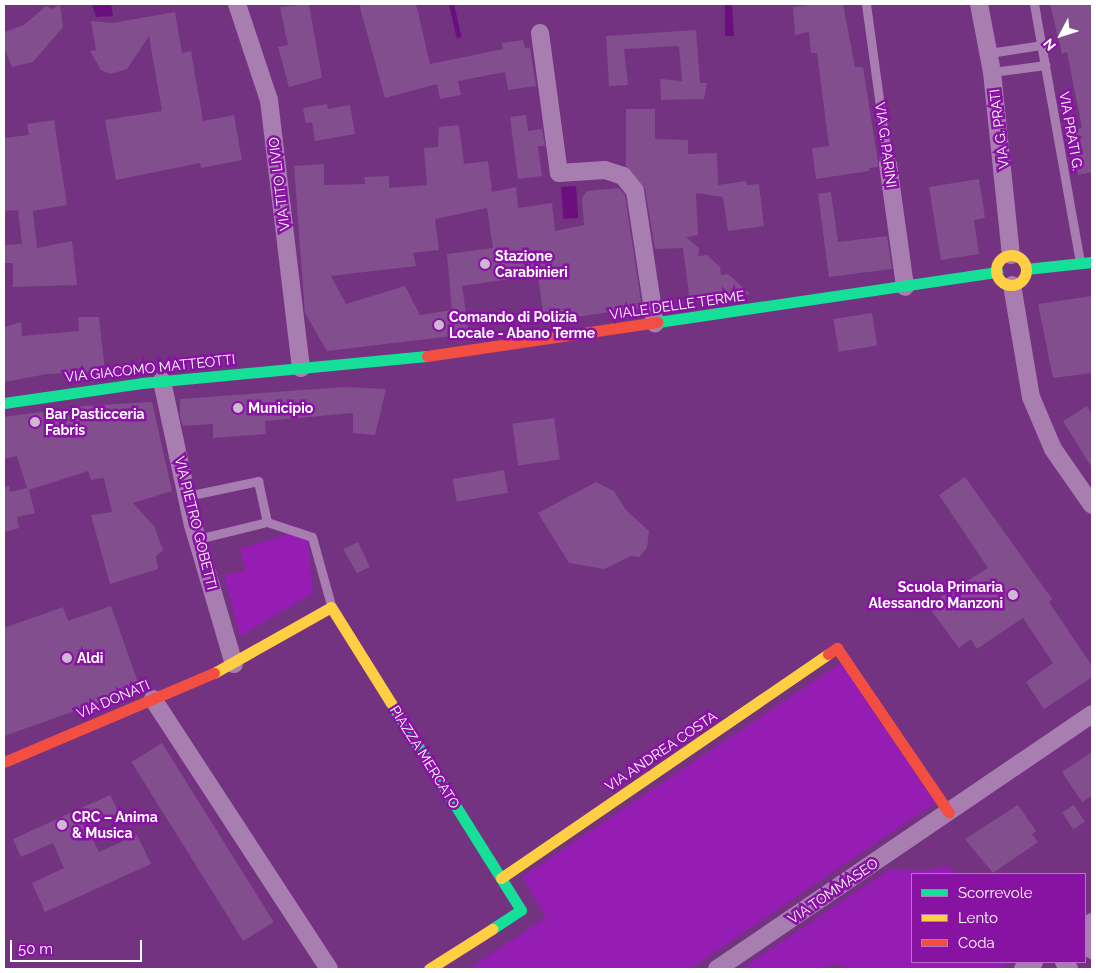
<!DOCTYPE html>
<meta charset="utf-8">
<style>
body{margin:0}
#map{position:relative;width:1096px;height:973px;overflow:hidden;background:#733381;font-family:Raleway,sans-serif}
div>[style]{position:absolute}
.green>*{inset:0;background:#961db4}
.water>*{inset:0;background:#6b0f7e;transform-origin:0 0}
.stream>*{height:5px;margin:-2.5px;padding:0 2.5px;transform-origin:2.5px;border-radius:2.5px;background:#6b0f7e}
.building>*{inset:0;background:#824e8e;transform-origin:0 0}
.lane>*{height:9px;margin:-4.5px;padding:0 4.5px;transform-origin:4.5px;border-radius:4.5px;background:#a87eb1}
.street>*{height:18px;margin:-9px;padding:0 9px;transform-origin:9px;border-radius:9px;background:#a87eb1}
.fast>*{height:11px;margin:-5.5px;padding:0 5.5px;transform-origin:5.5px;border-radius:5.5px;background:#16e098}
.slow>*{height:11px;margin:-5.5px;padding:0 5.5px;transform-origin:5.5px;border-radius:5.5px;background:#ffcf43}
.slow>.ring{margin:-5.5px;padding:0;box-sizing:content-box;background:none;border:11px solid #ffcf43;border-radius:50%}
.jam>*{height:11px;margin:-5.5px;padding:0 5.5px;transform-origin:5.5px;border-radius:5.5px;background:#f24e42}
.dots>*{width:14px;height:14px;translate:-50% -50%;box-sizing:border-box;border:2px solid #8812a2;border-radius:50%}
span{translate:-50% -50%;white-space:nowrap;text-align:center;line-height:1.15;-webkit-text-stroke:5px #8812a2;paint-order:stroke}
.street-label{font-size:14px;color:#fff}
.poi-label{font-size:14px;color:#fff;font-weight:700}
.left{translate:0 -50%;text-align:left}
.right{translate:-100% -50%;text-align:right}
.frame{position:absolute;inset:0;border:5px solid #fff;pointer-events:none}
.legend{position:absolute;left:911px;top:873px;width:175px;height:90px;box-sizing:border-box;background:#8812a2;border:1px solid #b871c7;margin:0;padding:6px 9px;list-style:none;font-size:15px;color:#fff}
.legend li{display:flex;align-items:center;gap:10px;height:25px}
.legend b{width:25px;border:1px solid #b871c7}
.north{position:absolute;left:1036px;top:10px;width:50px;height:50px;-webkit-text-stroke:4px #8812a2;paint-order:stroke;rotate:230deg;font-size:14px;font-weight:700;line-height:20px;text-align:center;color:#fff}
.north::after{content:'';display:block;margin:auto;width:18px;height:22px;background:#fff;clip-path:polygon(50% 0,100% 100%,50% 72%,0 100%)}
.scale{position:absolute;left:10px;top:940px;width:132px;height:22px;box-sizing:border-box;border:2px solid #fff;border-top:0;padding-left:6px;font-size:15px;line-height:18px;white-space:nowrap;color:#fff;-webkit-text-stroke:4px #8812a2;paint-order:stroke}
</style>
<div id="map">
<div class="green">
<i style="clip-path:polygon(292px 533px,308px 540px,313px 593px,240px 636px,224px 575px,245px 571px,240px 549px)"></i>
<i style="clip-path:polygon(841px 663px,935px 803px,690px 969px,469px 969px,546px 917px,522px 877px)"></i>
<i style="clip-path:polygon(947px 866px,959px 874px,912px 874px,912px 962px,1009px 962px,998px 969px,847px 969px,838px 963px,819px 969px,741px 969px,890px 869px,921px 871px)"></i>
</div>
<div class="water">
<i style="clip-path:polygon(92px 4px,111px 4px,113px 16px,96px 17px)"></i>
<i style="clip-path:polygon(725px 4px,732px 4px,734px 36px,725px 36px)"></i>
<i style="left:576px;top:186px;width:32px;height:15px;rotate:86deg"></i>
</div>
<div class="stream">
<i style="left:451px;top:4px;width:32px;rotate:77deg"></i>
</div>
<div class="building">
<i style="clip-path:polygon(60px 4px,63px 27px,33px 62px,12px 67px,4px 48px,4px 32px,24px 25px,46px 6px,53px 9px)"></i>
<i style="clip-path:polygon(309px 4px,322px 78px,289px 87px,278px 47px,288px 45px,280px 7px)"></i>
<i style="clip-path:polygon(359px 4px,416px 4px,430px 64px,503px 49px,502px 43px,523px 40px,525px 48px,530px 48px,536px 86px,508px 90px,505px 72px,458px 81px,461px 95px,440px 99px,437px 84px,385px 98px)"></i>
<i style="clip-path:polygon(819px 4px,843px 4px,855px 67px,863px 67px,878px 162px,878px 167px,869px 168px,869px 171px,816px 179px,812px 148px,829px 146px,817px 53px,811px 53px,809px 32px,795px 35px,793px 7px)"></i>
<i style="clip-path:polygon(1050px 4px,1092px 4px,1092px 172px,1078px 175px,1071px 130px,1082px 128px,1067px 52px,1062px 54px)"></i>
<i style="clip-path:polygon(175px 12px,182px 53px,191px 51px,203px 121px,234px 115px,242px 160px,201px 168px,200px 163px,116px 180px,105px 120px,162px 111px,149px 36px,127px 69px,110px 74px,101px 70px,90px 51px,96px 50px,91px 21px,113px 23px)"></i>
<i style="clip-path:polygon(696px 30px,700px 83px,707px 83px,704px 99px,661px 100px,660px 79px,682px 81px,679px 46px,624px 49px,628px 85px,609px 86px,606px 36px)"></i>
<i style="clip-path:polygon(327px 104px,328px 109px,350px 105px,355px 134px,315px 141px,312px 122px,306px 123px,303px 108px)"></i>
<i style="clip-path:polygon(626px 109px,655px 109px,655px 139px,688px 140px,688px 154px,717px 153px,718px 185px,746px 181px,747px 185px,759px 184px,764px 226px,728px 231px,723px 197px,696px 193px,698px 235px,686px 237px,699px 248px,698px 256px,707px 255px,720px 267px,721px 275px,728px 274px,750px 294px,690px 302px,683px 248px,655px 249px,645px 189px,626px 166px)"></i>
<i style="clip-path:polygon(526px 115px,528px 131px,542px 129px,545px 146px,538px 146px,542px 176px,518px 179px,510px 117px)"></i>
<i style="clip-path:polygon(54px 120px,67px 205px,33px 211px,37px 248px,72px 241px,77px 285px,13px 287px,13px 263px,4px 263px,4px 245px,22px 244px,18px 210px,4px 211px,4px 138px,29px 135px,27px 124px)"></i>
<i style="clip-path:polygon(evenodd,459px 125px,464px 164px,488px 161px,492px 192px,516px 187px,518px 208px,552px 203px,555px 231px,584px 225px,582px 198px,587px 191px,619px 188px,625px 195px,642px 308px,544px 321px,538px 275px,462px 286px,469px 334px,327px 351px,305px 313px,294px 166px,324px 164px,324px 185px,365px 184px,364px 177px,389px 176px,389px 188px,427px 185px,424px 148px,438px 147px,439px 127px,459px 125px,487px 208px,493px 248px,447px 254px,452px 310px,420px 315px,405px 286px,346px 304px,331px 276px,416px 266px,413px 253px,439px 250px,435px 219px,487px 208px)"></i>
<i style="clip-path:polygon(979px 179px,985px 218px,974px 220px,979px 254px,941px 260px,929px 187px)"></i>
<i style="clip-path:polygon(831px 192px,838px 242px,887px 236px,892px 269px,829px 277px,818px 194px)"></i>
<i style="clip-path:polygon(1092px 296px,1092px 373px,1053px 378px,1038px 304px)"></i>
<i style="left:872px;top:313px;width:33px;height:39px;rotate:81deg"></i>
<i style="clip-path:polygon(78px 317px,99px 317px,105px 371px,47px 374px,4px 382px,4px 327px,21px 322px,22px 336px,79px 331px)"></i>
<i style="clip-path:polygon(345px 387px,386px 389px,375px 435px,353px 433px,353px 413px,265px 421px,266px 434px,213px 438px,213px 424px,183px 426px,180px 416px,180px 399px)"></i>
<i style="clip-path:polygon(152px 402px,172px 491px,133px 503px,154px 526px,163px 550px,156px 556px,158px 569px,110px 584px,91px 515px,112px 512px,104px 478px,91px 480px,88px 471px,29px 490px,35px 513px,17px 517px,19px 528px,4px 532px,4px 487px,9px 486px,10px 492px,27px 488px,17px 456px,4px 459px,4px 417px,84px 406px)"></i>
<i style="clip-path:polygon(1087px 406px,1092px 415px,1092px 468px,1063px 421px)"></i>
<i style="left:554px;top:418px;width:42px;height:42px;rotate:82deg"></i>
<i style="left:504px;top:470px;width:23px;height:52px;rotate:80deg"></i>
<i style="clip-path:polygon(965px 477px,1052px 599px,1049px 602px,1092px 666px,1092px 677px,1044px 709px,1026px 682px,1053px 663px,1023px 618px,977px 649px,971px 639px,959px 648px,927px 605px,988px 568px,939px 495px)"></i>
<i style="clip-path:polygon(596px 482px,614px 491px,626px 510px,649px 531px,647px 548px,639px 557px,631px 556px,604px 569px,569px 563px,538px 513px)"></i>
<i style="clip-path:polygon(358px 542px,370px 567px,357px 573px,343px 549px)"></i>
<i style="clip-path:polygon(111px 606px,140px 688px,4px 736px,4px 628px,63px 607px,68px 621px)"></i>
<i style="left:162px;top:743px;width:211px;height:36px;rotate:58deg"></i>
<i style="clip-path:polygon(1092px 752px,1092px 796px,1082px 802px,1062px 772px)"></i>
<i style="clip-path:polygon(110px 795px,119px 813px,86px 827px,99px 852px,137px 835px,151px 864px,45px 912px,32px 883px,64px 868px,53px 843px,21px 857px,13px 839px)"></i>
<i style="clip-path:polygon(1018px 805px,1036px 831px,1032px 834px,1038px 842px,993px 873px,965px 839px)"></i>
<i style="left:1074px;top:805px;width:20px;height:14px;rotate:57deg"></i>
</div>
<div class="lane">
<i style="left:866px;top:4px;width:162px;rotate:82.2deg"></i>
<i style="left:1034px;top:4px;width:263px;rotate:79.9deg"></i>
<i style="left:989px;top:53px;width:54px;rotate:-8.6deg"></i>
<i style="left:992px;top:72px;width:54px;rotate:-7.4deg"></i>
<i style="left:187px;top:496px;width:73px;rotate:-11.9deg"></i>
<i style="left:258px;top:481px;width:42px;rotate:77.6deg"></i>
<i style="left:267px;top:522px;width:72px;rotate:166.3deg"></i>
<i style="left:267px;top:522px;width:47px;rotate:18.4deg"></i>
<i style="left:312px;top:537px;width:71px;rotate:74.4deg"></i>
</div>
<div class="street">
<i style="left:237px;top:4px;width:101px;rotate:71.6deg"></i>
<i style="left:269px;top:100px;width:270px;rotate:83.2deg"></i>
<i style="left:979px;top:4px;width:69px;rotate:79.2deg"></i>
<i style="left:992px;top:72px;width:184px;rotate:84.1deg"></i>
<i style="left:540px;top:33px;width:141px;rotate:82.3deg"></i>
<i style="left:559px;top:173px;width:46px;rotate:-3.7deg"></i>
<i style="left:605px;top:170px;width:19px;rotate:18deg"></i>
<i style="left:623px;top:176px;width:19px;rotate:51deg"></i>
<i style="left:635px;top:191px;width:134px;rotate:81.4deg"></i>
<i style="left:888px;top:164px;width:124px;rotate:82.1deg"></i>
<i style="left:1012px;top:285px;width:114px;rotate:80.4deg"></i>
<i style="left:1031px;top:397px;width:56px;rotate:67.1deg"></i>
<i style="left:1053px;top:449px;width:68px;rotate:55.1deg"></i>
<i style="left:162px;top:381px;width:147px;rotate:77.9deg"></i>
<i style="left:193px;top:525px;width:145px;rotate:73.6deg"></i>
<i style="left:153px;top:699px;width:322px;rotate:56.9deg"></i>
<i style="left:1085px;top:928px;width:9px;rotate:-41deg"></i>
<i style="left:1085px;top:939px;width:13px;rotate:58deg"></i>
<i style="left:1064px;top:962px;width:9px;rotate:54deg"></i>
<i style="left:717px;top:969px;width:453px;rotate:-34.2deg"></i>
<i style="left:1023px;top:969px;width:13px;rotate:-32deg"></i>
</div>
<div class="fast">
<i style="left:1026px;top:269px;width:66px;rotate:-6.1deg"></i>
<i style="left:658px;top:322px;width:343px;rotate:-8.4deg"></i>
<i style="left:4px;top:403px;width:139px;rotate:-8.2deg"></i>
<i style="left:142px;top:383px;width:286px;rotate:-5.4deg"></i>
<i style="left:391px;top:703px;width:244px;rotate:57.9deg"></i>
<i style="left:521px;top:910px;width:35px;rotate:147deg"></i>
</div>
<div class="slow">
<i class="ring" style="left:996px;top:255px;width:19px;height:19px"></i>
<i style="left:214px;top:673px;width:134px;rotate:-29.4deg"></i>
<i style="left:331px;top:607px;width:113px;rotate:58deg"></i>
<i style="left:501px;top:878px;width:396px;rotate:-34.4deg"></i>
<i style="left:429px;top:969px;width:75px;rotate:-32.4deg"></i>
</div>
<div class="jam">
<i style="left:427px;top:356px;width:233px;rotate:-8.4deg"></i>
<i style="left:828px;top:654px;width:11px;rotate:-34deg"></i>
<i style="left:837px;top:648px;width:199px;rotate:55.8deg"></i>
<i style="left:4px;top:762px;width:228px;rotate:-23deg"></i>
</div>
<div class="dots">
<i style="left:485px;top:264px;background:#ceb8d3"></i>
<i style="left:439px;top:325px;background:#ceb8d3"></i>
<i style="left:238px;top:408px;background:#ceb8d3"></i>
<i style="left:35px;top:422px;background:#ceb8d3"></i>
<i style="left:1013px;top:595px;background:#ceb8d3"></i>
<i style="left:67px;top:658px;background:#ceb8d3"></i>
<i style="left:62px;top:825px;background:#ceb8d3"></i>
</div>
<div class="street-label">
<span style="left:999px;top:129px;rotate:-97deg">VIA G. PRATI</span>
<span style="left:1071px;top:131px;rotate:80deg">VIA PRATI G.</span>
<span style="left:886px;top:145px;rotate:82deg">VIA G. PARINI</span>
<span style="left:279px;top:184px;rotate:-97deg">VIA TITO LIVIO</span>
<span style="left:677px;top:305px;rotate:-8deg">VIALE DELLE TERME</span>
<span style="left:150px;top:368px;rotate:-6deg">VIA GIACOMO MATTEOTTI</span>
<span style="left:196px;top:523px;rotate:76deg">VIA PIETRO GOBETTI</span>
<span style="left:113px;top:699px;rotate:-23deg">VIA DONATI</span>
<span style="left:661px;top:751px;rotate:-34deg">VIA ANDREA COSTA</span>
<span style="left:425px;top:757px;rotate:58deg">PIAZZA MERCATO</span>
<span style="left:833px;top:891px;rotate:-34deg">VIA TOMMASEO</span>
</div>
<div class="poi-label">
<span class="left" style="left:495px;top:264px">Stazione<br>Carabinieri</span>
<span class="left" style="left:449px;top:325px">Comando di Polizia<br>Locale - Abano Terme</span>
<span class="left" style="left:248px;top:408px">Municipio</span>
<span class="left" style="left:45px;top:422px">Bar Pasticceria<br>Fabris</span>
<span class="right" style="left:1003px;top:595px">Scuola Primaria<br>Alessandro Manzoni</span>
<span class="left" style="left:77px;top:658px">Aldi</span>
<span class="left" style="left:72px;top:825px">CRC – Anima<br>&amp; Musica</span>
</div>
<div class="frame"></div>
<ul class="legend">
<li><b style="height:6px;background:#16e098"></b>Scorrevole</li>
<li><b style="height:6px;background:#ffcf43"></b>Lento</li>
<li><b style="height:6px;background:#f24e42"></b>Coda</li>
</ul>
<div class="north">N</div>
<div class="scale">50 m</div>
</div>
